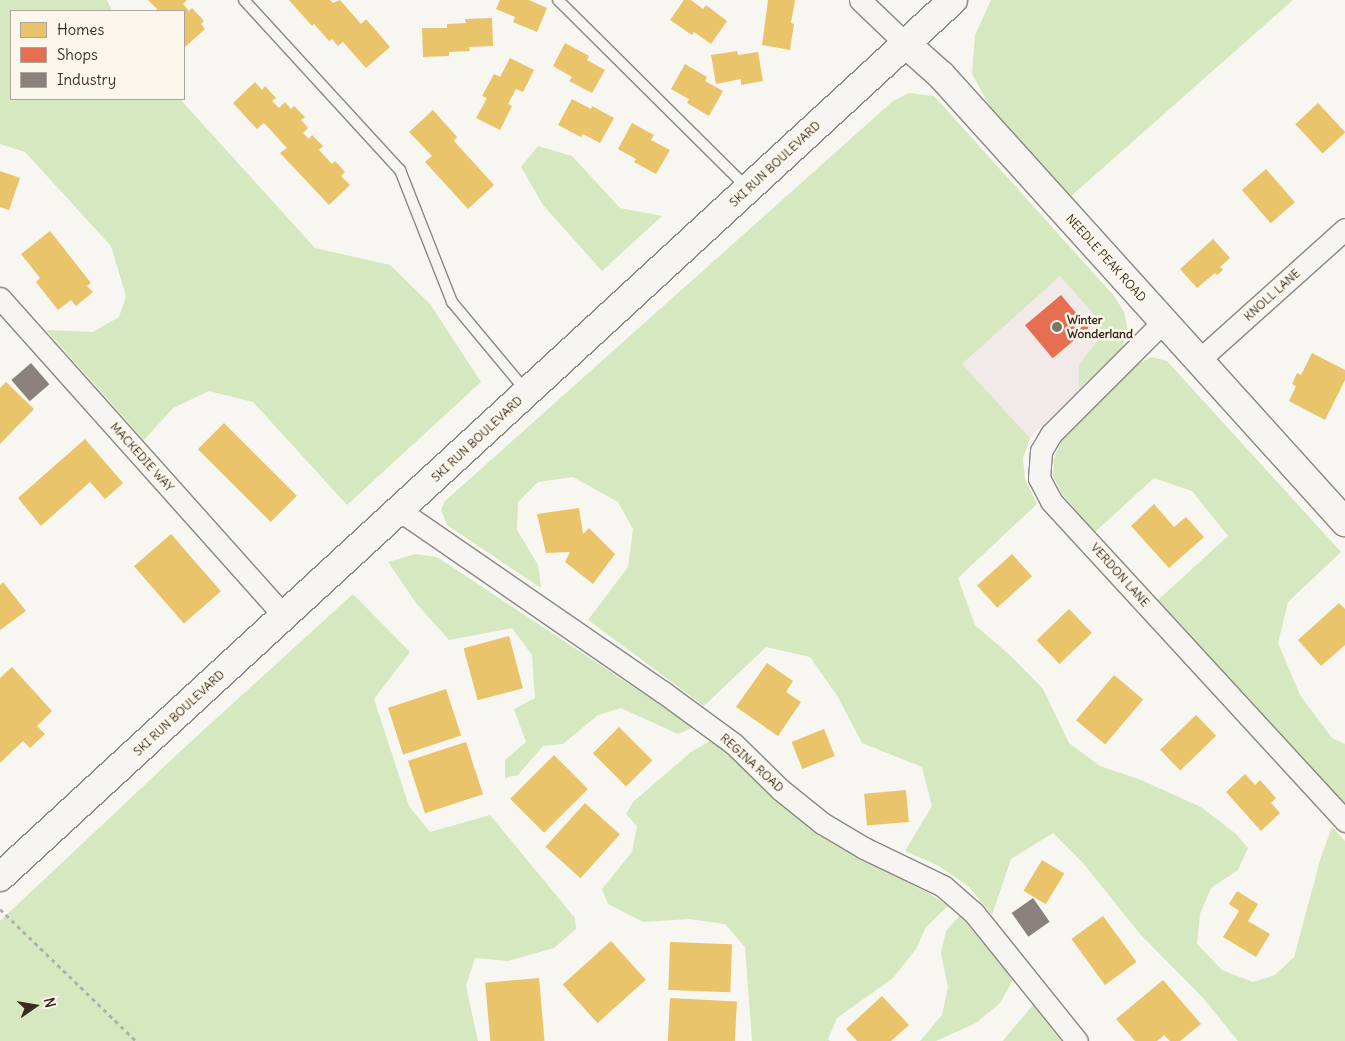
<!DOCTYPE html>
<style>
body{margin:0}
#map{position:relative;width:1345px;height:1041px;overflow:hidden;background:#f8f6f0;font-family:Delius,sans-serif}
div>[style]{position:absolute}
.built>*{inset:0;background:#f2e9e9}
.green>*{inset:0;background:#d5e8bf}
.homes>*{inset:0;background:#e9c46a;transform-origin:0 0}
.shops>*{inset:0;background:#e76f51;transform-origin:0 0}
.industry>*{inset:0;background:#8a817c;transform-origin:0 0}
.path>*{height:3px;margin-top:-1.5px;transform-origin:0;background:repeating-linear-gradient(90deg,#b3b0ac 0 4px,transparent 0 8px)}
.roads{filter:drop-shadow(1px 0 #8b8781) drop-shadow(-1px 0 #8b8781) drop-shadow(0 1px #8b8781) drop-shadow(0 -1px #8b8781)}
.lane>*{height:10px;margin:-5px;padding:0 5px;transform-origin:5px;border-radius:5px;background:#f6f5f1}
.street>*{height:21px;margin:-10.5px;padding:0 10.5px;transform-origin:10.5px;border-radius:10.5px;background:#f6f5f1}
.secondary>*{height:28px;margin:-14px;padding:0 14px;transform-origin:14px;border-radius:14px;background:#f6f5f1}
.dots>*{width:14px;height:14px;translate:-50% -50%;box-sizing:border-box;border:2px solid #fbf7ec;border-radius:50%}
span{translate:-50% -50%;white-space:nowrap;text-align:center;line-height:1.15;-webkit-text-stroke:5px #fbf7ec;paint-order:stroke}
.street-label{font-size:12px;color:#3b2a1e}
.poi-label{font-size:12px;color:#3b2a1e;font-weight:700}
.left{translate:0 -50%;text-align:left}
.legend{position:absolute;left:10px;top:10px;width:175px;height:90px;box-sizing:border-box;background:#fbf7ec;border:1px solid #aea59a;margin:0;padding:6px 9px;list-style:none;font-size:15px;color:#3b2a1e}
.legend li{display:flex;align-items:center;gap:10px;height:25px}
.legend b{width:25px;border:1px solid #aea59a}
.north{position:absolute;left:10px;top:981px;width:50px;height:50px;-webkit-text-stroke:4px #fbf7ec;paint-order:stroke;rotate:77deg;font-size:14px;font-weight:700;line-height:20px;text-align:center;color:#3b2a1e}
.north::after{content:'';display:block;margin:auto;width:18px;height:22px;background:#3b2a1e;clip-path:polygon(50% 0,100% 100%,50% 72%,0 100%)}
</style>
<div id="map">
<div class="built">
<i style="clip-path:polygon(1079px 258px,1114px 296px,1124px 312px,1128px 332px,1122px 347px,1030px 438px,962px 364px)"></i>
</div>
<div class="green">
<i style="clip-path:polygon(0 0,107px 0,112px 11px,11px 11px,11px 99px,180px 99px,315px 248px,390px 265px,430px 304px,481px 382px,347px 505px,253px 402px,209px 391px,173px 408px,144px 440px,46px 330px,93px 332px,119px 317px,126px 296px,111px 246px,25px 152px,0 144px)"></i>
<i style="clip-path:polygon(991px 0,1293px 0,1070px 197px,992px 110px,972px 74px,975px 35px)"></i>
<i style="clip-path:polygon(909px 93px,934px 96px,1114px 296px,1124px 312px,1128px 332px,1122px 347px,1079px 389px,1079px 365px,1101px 336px,1098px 319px,1060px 276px,962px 364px,1030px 438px,1023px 458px,1025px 479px,1037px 504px,958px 578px,975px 625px,1012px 657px,1043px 689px,1069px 743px,1100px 766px,1141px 780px,1201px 807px,1236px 834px,1248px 848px,1238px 870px,1211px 888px,1200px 914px,1197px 944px,1222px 970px,1253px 982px,1275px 975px,1294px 957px,1321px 857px,1332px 827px,1345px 841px,1345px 1041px,1238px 1041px,1204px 999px,1140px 934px,1083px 863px,1053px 833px,1011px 859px,992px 915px,969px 887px,939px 866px,905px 851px,932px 806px,922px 767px,862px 743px,838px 697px,810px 657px,766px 647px,704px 706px,588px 620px,628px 567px,633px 529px,618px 502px,573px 477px,538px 482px,518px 502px,517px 530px,538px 565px,541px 588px,447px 525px,441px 510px,445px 501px,893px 101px)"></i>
<i style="clip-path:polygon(538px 146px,572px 156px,620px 208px,662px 216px,602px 271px,543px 205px,521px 167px)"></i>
<i style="clip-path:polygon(1151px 357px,1167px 361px,1341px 552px,1288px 602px,1278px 643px,1300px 695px,1332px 738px,1345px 744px,1345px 804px,1158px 600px,1228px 536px,1192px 491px,1154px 478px,1095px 532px,1062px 494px,1053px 476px,1054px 458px,1064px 435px,1136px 365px)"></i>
<i style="clip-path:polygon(415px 554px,437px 557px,694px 727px,678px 734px,621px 708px,598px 715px,563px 744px,543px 746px,518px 775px,505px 778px,505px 760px,526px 742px,514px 709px,535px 698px,532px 655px,512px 628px,449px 640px,416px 603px,388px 562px)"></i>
<i style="clip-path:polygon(353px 594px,410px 652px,374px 699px,409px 806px,430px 832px,490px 815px,575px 918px,576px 929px,554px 948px,508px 961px,475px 958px,466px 986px,478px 1041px,0 1041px,0 921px,185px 747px)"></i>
<i style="clip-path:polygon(712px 740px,776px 799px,826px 839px,935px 897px,948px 906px,926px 927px,916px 949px,893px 978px,837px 1018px,828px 1039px,830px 1041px,752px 1041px,745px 947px,725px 924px,689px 919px,643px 922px,608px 904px,602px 889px,632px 852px,637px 826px,626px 814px,633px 802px,691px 752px)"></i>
<i style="clip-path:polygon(960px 915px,1013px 980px,1000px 1003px,976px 1023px,936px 1041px,920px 1041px,942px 1015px,948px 987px,941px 954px,946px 931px)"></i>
<i style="clip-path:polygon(1033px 1005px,1061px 1041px,1003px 1041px,1005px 1038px)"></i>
</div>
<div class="homes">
<i style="clip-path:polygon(148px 0,187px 0,183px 4px,189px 11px,192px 8px,204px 21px,201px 24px,205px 29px,184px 48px,184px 11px,159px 11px)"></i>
<i style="clip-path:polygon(289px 0,330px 0,333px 3px,340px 0,361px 24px,366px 19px,390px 47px,366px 68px,343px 42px,338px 46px,332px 39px,329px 41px,314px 24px,312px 26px)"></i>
<i style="clip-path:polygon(500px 0,529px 0,547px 8px,537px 32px,513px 22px,515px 17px,496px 9px)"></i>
<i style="clip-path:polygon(684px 0,691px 0,703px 9px,706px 5px,727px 21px,711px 44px,694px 32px,692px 35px,670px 20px)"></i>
<i style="clip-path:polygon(768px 0,795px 0,791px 23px,794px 24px,790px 50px,762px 45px)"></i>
<i style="clip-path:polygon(492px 18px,493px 46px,469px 47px,470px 51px,449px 52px,449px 56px,423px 57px,422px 28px,447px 28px,447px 24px,466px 23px,465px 19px)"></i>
<i style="clip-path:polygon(565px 43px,589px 56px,587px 60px,605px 70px,592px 93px,569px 81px,572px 77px,553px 66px)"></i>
<i style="clip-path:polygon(737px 51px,738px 55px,758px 52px,763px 81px,741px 85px,741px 79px,716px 84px,711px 55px)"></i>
<i style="clip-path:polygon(510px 58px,534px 70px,523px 92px,516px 89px,508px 104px,512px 106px,500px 130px,476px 118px,487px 98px,482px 96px,494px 74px,500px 77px)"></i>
<i style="clip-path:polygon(685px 64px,707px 77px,705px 81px,723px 91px,709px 116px,687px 103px,689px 99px,671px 89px)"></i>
<i style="clip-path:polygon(255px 82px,262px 90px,265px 86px,276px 98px,272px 101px,279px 108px,285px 102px,291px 109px,294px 106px,305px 117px,301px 120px,308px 128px,303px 133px,309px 139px,312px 135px,323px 146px,319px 150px,332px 164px,335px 161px,345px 172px,341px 176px,350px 185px,329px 205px,280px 153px,287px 148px,264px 123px,257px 129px,233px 103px)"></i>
<i style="clip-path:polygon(572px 99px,591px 109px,592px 106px,614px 118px,600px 143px,583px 134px,581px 137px,558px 125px)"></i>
<i style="left:1318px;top:103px;width:40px;height:31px;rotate:47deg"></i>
<i style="clip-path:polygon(433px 110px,457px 137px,454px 141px,494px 185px,468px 209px,425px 162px,432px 156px,409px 132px)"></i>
<i style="clip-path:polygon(632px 123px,654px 135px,651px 140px,670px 150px,656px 174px,634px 162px,636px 159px,618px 149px)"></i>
<i style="left:1266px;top:169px;width:44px;height:32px;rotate:49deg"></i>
<i style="clip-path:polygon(0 171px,20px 178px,9px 210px,0 207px)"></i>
<i style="clip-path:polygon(50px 231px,91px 283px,87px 286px,93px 292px,76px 306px,71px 300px,58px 310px,36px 282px,40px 278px,21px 254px)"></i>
<i style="clip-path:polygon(1213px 239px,1230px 258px,1220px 267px,1223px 270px,1217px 275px,1215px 273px,1197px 288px,1180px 269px)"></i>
<i style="clip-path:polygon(1312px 353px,1345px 370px,1345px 380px,1325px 420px,1289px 401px,1296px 386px,1292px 384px,1297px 373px,1301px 375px)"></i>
<i style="clip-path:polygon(6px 382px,34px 409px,0 444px,0 388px)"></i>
<i style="left:224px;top:423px;width:103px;height:37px;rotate:45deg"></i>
<i style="clip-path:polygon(85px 439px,123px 483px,105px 499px,90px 482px,41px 526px,18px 498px)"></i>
<i style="clip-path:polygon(1154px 504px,1174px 527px,1186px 517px,1204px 537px,1169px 568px,1131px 526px)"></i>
<i style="clip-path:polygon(579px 508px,583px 534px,589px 528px,615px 554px,593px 584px,565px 562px,570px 552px,546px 553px,537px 514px)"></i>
<i style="left:171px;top:534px;width:76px;height:49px;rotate:49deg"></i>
<i style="left:1012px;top:554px;width:30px;height:47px;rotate:48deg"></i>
<i style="clip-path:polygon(3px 582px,26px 611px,0 630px,0 585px)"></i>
<i style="clip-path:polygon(1339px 603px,1345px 609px,1345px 645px,1321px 666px,1298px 640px)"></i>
<i style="left:1069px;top:609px;width:33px;height:45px;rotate:46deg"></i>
<i style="left:509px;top:636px;width:54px;height:47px;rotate:75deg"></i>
<i style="clip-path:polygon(767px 663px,793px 681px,786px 692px,801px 702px,778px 736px,736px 707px)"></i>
<i style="clip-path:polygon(12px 667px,52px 711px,37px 726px,45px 734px,30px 748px,23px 741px,0 763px,0 678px)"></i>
<i style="left:1114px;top:675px;width:38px;height:59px;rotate:40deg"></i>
<i style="left:446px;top:689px;width:49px;height:61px;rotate:72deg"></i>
<i style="left:1196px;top:715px;width:29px;height:50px;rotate:46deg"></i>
<i style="left:619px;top:727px;width:47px;height:37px;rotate:45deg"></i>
<i style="left:824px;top:729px;width:29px;height:35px;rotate:68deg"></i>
<i style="left:466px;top:742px;width:55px;height:61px;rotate:72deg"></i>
<i style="left:554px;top:755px;width:48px;height:62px;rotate:45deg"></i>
<i style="clip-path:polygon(1245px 774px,1255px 785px,1260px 780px,1276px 798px,1271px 803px,1280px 813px,1261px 831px,1226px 792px)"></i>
<i style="left:906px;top:790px;width:32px;height:42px;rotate:85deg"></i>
<i style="left:585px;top:803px;width:47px;height:59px;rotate:42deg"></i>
<i style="left:1042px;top:860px;width:26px;height:36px;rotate:31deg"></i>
<i style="clip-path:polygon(1237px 891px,1258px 904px,1248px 921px,1270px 934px,1256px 957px,1223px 937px,1239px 911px,1229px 904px)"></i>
<i style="left:1103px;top:916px;width:57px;height:39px;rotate:54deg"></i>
<i style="left:611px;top:941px;width:52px;height:65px;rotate:48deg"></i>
<i style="left:670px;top:942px;width:62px;height:48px;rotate:2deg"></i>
<i style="left:539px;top:978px;width:63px;height:54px;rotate:85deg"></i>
<i style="clip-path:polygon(1163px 980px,1201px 1024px,1180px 1041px,1170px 1041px,1164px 1035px,1157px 1041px,1135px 1041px,1116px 1019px)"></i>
<i style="clip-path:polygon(882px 996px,909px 1025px,891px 1041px,857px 1041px,846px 1029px)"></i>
<i style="left:670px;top:998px;width:67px;height:43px;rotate:3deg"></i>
</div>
<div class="shops">
<i style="left:1061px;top:295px;width:43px;height:47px;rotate:50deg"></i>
</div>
<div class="industry">
<i style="left:31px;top:363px;width:28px;height:26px;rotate:49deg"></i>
<i style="left:1033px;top:898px;width:29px;height:26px;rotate:55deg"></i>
</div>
<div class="path">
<i style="left:0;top:909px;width:190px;rotate:44.1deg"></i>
</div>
<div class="roads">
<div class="lane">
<i style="left:244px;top:0;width:231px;rotate:47.5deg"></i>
<i style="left:400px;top:170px;width:142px;rotate:68.5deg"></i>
<i style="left:452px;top:302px;width:117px;rotate:50.2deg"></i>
<i style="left:558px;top:0;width:267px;rotate:44.8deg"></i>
</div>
<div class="street">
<i style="left:860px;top:0;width:64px;rotate:43.7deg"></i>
<i style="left:0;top:298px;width:426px;rotate:48.2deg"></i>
<i style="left:1164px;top:321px;width:160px;rotate:135deg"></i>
<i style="left:1051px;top:434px;width:20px;rotate:120deg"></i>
<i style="left:1041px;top:451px;width:27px;rotate:94deg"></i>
<i style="left:1039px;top:478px;width:26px;rotate:62deg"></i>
<i style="left:1051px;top:501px;width:435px;rotate:47.4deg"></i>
<i style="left:1199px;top:360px;width:196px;rotate:-41.9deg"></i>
<i style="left:399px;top:510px;width:321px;rotate:34.6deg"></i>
<i style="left:663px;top:692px;width:88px;rotate:36.2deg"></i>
<i style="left:734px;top:744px;width:66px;rotate:44.4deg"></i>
<i style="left:781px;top:790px;width:53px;rotate:38.8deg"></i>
<i style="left:822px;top:823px;width:49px;rotate:30.8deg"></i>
<i style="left:864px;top:848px;width:88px;rotate:25.7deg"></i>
<i style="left:943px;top:886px;width:41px;rotate:41.1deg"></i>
<i style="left:974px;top:913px;width:164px;rotate:51.2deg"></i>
</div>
<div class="secondary">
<i style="left:906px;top:44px;width:47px;rotate:41.5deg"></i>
<i style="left:941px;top:75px;width:603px;rotate:47.89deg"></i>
<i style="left:0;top:877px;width:1295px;rotate:-42.62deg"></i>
</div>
</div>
<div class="dots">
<i style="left:1057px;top:327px;background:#7d7168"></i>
</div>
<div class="street-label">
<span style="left:775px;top:164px;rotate:-43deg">SKI RUN BOULEVARD</span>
<span style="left:1106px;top:258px;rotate:48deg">NEEDLE PEAK ROAD</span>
<span style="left:1272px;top:295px;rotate:-42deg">KNOLL LANE</span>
<span style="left:477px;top:439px;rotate:-43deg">SKI RUN BOULEVARD</span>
<span style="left:142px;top:457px;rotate:48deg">MACKEDIE WAY</span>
<span style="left:1120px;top:575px;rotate:48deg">VERDON LANE</span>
<span style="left:179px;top:713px;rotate:-43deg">SKI RUN BOULEVARD</span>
<span style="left:752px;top:763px;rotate:42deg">REGINA ROAD</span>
</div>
<div class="poi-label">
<span class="left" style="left:1067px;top:327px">Winter<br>Wonderland</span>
</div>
<ul class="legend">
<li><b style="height:14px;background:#e9c46a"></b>Homes</li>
<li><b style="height:14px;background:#e76f51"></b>Shops</li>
<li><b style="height:14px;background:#8a817c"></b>Industry</li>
</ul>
<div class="north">N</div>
</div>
